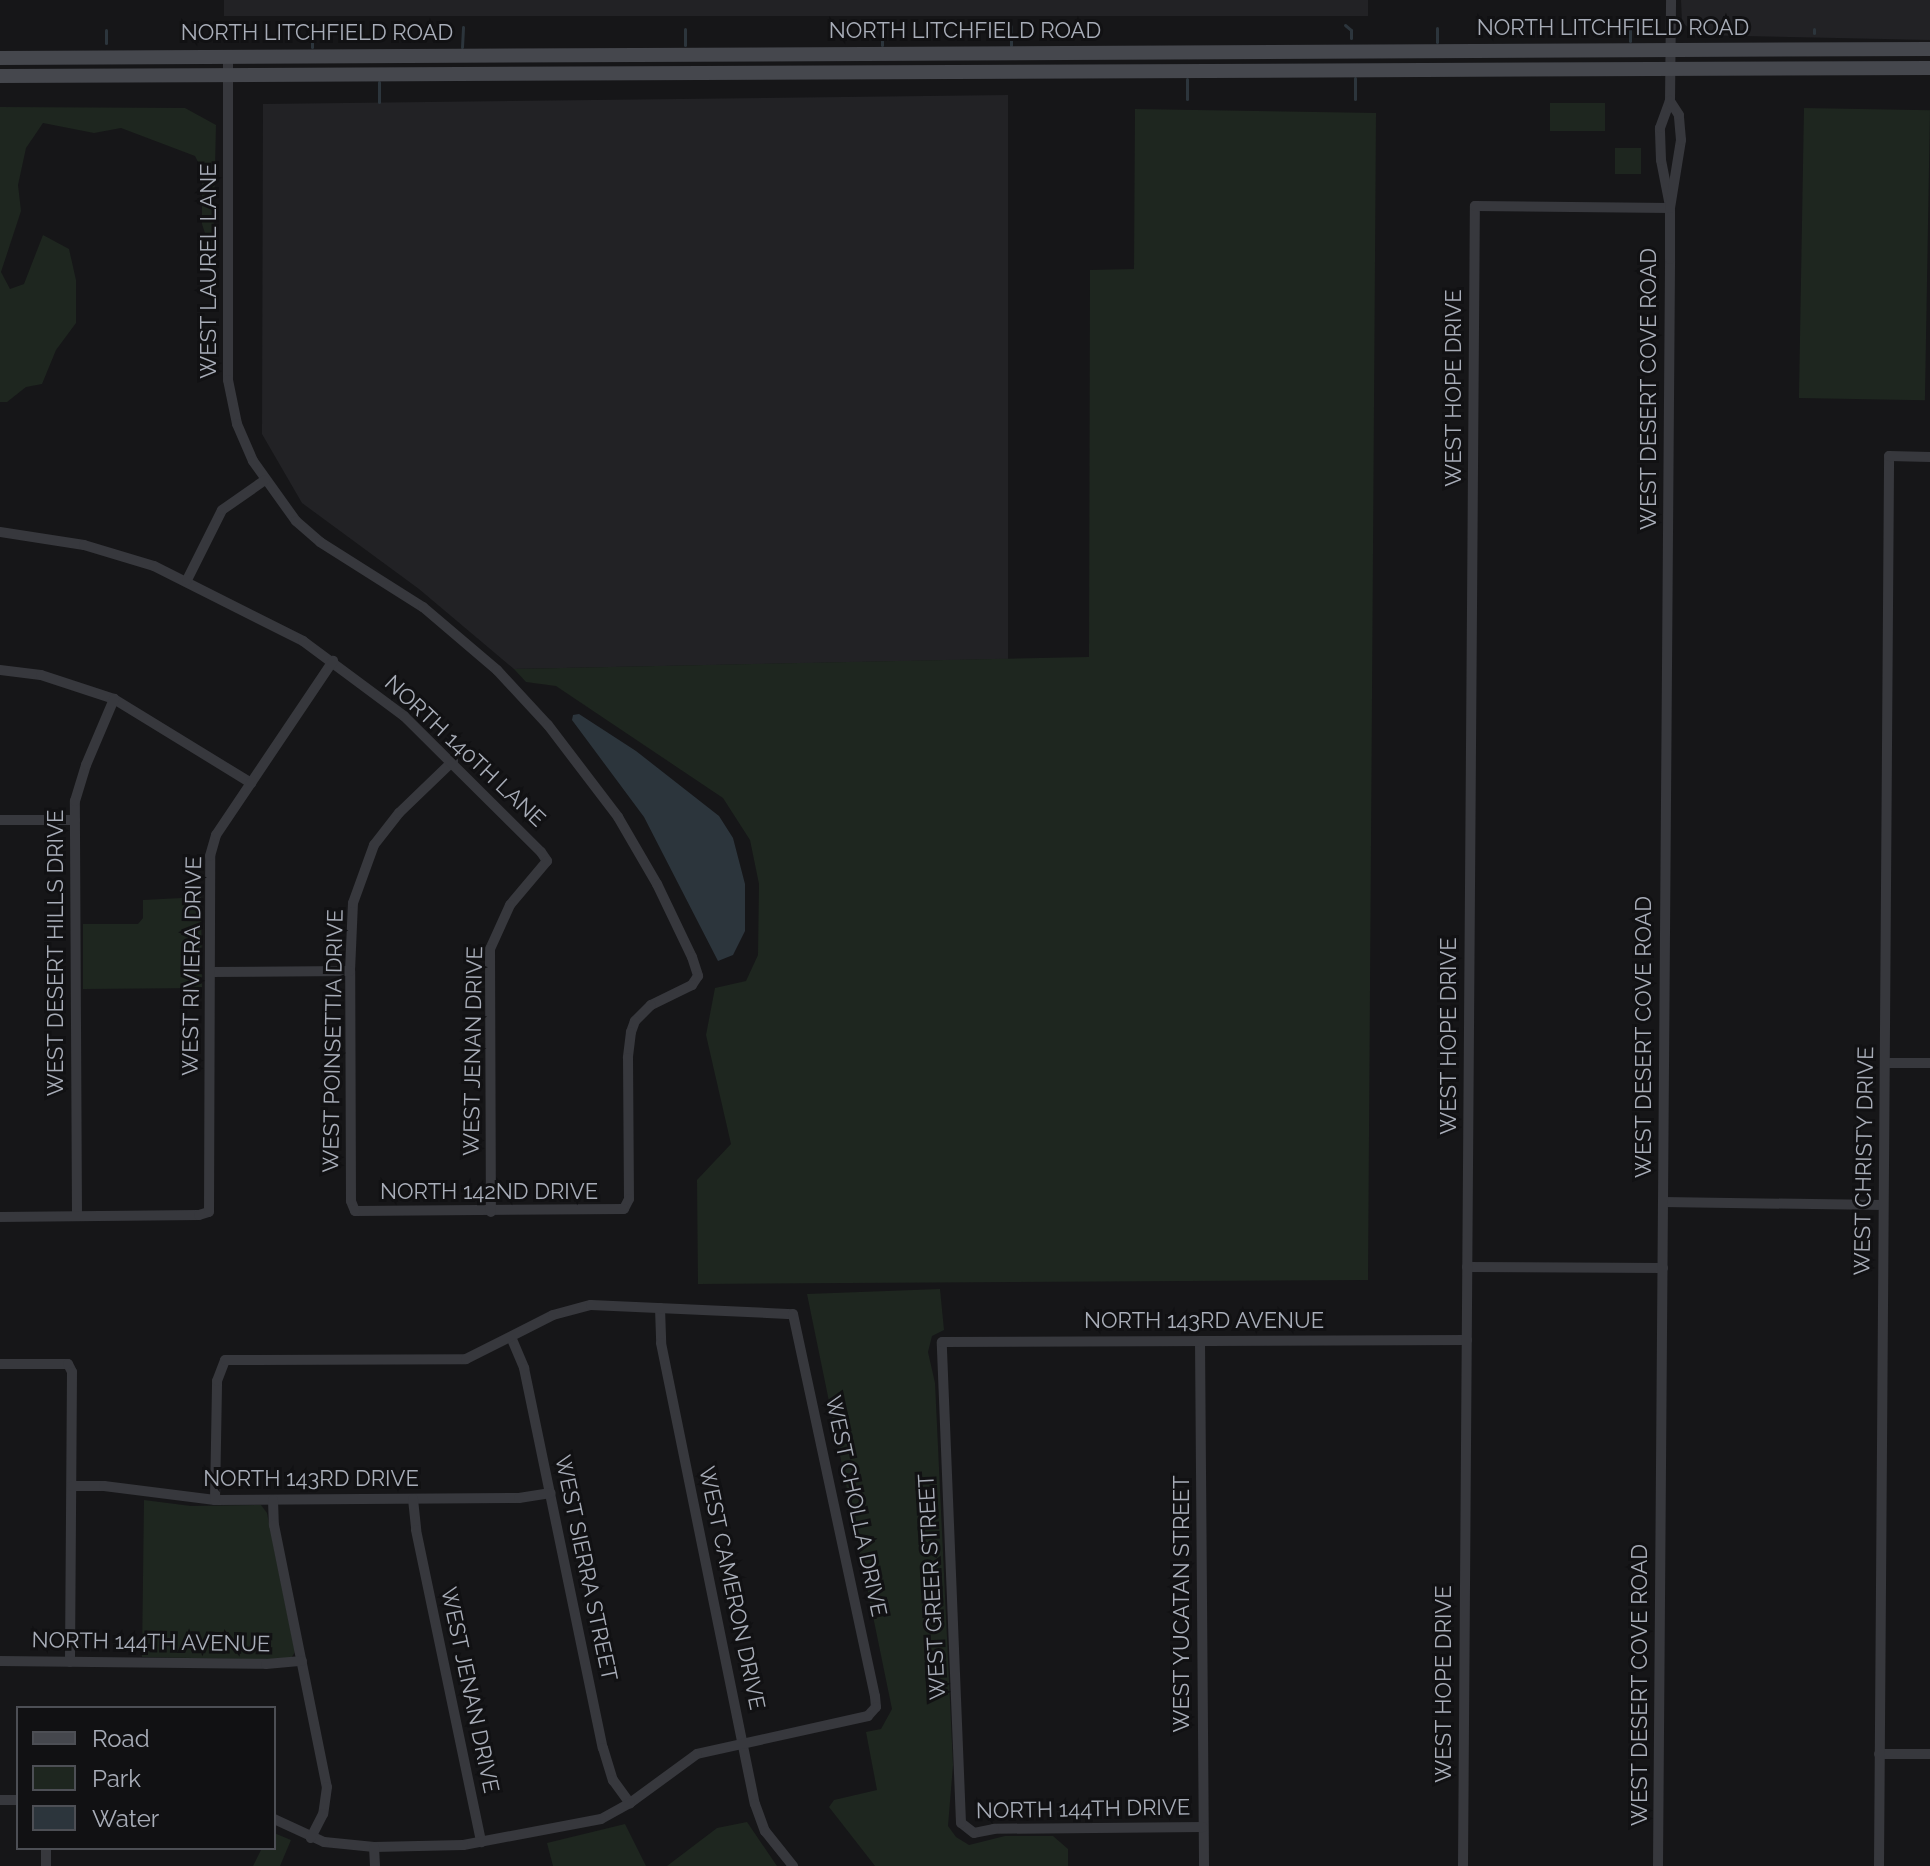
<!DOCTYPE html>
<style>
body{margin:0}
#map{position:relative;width:1930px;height:1866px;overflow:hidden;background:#161618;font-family:Raleway,sans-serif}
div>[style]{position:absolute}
.built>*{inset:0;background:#222225;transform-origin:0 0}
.green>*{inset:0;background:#1e261f;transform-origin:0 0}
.water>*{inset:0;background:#2c353c}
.stream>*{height:3px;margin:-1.5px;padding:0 1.5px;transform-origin:1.5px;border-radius:1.5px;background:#2c353c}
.minor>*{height:10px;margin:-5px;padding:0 5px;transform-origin:5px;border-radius:5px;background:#37383d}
.secondary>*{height:14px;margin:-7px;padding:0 7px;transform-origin:7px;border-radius:7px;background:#45474d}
span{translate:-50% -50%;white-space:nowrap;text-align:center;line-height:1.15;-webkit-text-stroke:6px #111113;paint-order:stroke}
.street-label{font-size:22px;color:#a8adb8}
.legend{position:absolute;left:16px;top:1706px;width:260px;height:144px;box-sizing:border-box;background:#111113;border:2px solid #4d4f55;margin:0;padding:10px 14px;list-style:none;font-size:24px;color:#a8adb8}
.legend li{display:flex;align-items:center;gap:16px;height:40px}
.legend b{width:40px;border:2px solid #4d4f55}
</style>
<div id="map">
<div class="built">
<i style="left:224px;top:0;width:1144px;height:16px"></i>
<i style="clip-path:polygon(1681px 0,1930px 0,1930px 40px,1696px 35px,1682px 22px)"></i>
<i style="clip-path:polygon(1008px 95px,1008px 659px,514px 669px,419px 589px,302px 503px,262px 434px,263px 104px)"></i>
</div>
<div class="green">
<i style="left:1550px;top:103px;width:55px;height:28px"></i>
<i style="clip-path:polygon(0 107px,185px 108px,216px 125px,213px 257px,202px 224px,202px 170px,195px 156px,121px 128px,94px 133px,43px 123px,26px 148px,18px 185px,21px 211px,1px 272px,10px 289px,24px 284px,43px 235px,69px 249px,76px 280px,76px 323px,56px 350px,42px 384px,26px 387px,7px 402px,0 402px)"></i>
<i style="left:1804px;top:108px;width:126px;height:290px;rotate:1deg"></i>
<i style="clip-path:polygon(1135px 109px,1376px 113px,1368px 1280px,698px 1284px,697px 1180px,731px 1144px,706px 1035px,715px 988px,746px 981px,758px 955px,759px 884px,750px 840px,723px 798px,556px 686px,526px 682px,514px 669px,1089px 657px,1090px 270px,1134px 269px)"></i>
<i style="left:1615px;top:148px;width:26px;height:26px"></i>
<i style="clip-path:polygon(201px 897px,202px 988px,83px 989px,83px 924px,138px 924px,143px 918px,143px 900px)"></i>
<i style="clip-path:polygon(940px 1289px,944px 1330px,932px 1336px,928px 1352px,935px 1383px,953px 1765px,948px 1826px,956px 1837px,969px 1845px,1005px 1836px,1053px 1836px,1068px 1849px,1068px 1866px,875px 1866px,829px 1807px,834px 1800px,877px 1790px,866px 1732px,881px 1729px,892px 1709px,807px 1294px)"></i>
<i style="clip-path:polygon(144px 1500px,191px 1506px,261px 1505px,267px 1513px,295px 1652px,290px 1660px,142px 1657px)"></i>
<i style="clip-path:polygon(747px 1822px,777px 1866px,667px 1866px,717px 1828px)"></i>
<i style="clip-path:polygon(625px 1824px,646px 1866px,553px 1866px,547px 1843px)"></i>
<i style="clip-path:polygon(274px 1833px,291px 1840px,280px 1866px,253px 1866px,262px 1848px,274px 1848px)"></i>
</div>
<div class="water">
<i style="clip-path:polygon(579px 714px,636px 751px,719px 816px,733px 838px,745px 884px,745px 931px,733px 955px,718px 961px,644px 817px,572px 720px,573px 715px)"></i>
</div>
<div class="stream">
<i style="left:1345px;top:25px;width:8px;rotate:40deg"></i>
<i style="left:1351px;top:30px;width:8px;rotate:90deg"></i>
<i style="left:1011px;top:26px;width:19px;rotate:90deg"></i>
<i style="left:882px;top:28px;width:17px;rotate:90deg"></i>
<i style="left:1437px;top:28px;width:14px;rotate:90deg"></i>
<i style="left:1630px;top:28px;width:13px;rotate:90deg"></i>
<i style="left:312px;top:29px;width:18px;rotate:90deg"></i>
<i style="left:685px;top:29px;width:16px;rotate:90deg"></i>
<i style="left:1814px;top:29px;width:4px;rotate:90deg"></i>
<i style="left:106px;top:30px;width:13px;rotate:90deg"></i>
<i style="left:462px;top:47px;width:20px;rotate:-87deg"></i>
<i style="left:1355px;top:78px;width:21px;rotate:90deg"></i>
<i style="left:1187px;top:79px;width:20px;rotate:90deg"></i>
<i style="left:379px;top:82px;width:20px;rotate:90deg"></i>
</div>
<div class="minor">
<i style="left:228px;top:55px;width:325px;rotate:90deg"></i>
<i style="left:228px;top:380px;width:45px;rotate:78.4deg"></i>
<i style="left:237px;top:424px;width:40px;rotate:66.6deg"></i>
<i style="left:253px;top:461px;width:74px;rotate:54.4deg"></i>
<i style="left:296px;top:521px;width:32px;rotate:41deg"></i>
<i style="left:320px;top:542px;width:122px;rotate:32.3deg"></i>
<i style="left:423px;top:607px;width:97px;rotate:40.4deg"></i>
<i style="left:497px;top:670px;width:75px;rotate:47.2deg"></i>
<i style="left:548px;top:725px;width:116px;rotate:52.7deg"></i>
<i style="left:618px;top:817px;width:78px;rotate:59.8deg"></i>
<i style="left:657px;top:884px;width:81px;rotate:64.4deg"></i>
<i style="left:692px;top:957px;width:20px;rotate:72deg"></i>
<i style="left:698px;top:976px;width:11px;rotate:124deg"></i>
<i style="left:692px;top:985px;width:46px;rotate:154deg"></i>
<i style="left:651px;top:1005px;width:23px;rotate:135deg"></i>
<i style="left:635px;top:1021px;width:12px;rotate:110deg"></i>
<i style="left:631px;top:1032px;width:26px;rotate:97deg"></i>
<i style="left:628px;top:1058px;width:141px;rotate:89.6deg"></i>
<i style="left:629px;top:1199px;width:11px;rotate:117deg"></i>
<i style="left:624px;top:1209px;width:269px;rotate:179.6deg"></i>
<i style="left:355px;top:1211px;width:11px;rotate:-112deg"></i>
<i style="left:351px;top:1201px;width:230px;rotate:-90.2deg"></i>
<i style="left:350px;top:971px;width:68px;rotate:-87.5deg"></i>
<i style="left:353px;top:903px;width:62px;rotate:-70.1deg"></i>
<i style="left:374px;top:845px;width:41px;rotate:-52deg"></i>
<i style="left:399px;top:813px;width:75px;rotate:-43.9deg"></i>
<i style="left:1670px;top:206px;width:47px;rotate:-101.1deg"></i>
<i style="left:1661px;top:160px;width:32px;rotate:-92deg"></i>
<i style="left:1660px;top:128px;width:29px;rotate:-70deg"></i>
<i style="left:1670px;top:101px;width:101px;rotate:-89.4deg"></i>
<i style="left:0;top:532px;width:85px;rotate:8.8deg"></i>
<i style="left:84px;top:545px;width:73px;rotate:16.7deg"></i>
<i style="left:154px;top:566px;width:167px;rotate:26.7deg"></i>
<i style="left:303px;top:641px;width:126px;rotate:36.6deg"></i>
<i style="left:404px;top:716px;width:193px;rotate:44.8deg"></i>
<i style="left:541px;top:852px;width:11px;rotate:56deg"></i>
<i style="left:547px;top:861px;width:57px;rotate:130.1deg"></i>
<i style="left:510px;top:905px;width:48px;rotate:114.4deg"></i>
<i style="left:490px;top:949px;width:263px;rotate:89.8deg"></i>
<i style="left:187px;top:580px;width:78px;rotate:-63.4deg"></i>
<i style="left:222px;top:510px;width:52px;rotate:-34.9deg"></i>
<i style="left:0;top:670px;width:41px;rotate:7deg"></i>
<i style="left:41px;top:675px;width:77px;rotate:18.2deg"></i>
<i style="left:114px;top:699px;width:161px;rotate:31.5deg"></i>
<i style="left:0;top:820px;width:75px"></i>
<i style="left:210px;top:972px;width:140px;rotate:-0.4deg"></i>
<i style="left:1885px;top:1063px;width:45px"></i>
<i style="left:1663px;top:1202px;width:220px;rotate:0.8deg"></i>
<i style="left:77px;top:1216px;width:415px;rotate:-90.3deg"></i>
<i style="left:75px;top:801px;width:38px;rotate:-73deg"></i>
<i style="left:86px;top:765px;width:72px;rotate:-67deg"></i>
<i style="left:0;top:1217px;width:199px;rotate:-0.6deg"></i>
<i style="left:199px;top:1215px;width:10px;rotate:-17deg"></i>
<i style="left:209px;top:1212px;width:356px;rotate:-89.8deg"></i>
<i style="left:210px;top:856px;width:22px;rotate:-74deg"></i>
<i style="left:216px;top:835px;width:210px;rotate:-56.1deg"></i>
<i style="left:1467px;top:1267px;width:196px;rotate:0.3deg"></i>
<i style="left:660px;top:1308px;width:35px;rotate:88deg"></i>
<i style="left:661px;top:1343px;width:470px;rotate:78.5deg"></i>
<i style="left:755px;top:1804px;width:29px;rotate:70deg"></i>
<i style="left:765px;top:1831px;width:45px;rotate:51.3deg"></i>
<i style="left:511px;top:1337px;width:34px;rotate:67deg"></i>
<i style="left:524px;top:1368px;width:388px;rotate:78.3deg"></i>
<i style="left:603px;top:1748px;width:34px;rotate:73deg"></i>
<i style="left:613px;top:1780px;width:29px;rotate:54deg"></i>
<i style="left:1200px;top:1341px;width:525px;rotate:89.56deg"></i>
<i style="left:0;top:1364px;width:68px"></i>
<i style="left:68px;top:1364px;width:9px;rotate:63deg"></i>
<i style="left:72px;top:1372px;width:290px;rotate:90.4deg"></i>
<i style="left:72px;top:1486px;width:32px"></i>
<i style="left:104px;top:1486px;width:112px;rotate:7.2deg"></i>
<i style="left:215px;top:1500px;width:304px;rotate:-0.4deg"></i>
<i style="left:519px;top:1498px;width:32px;rotate:-9deg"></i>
<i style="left:413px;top:1499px;width:31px;rotate:84deg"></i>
<i style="left:416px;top:1530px;width:319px;rotate:78.2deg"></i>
<i style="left:215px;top:1500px;width:119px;rotate:-89deg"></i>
<i style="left:217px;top:1381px;width:22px;rotate:-69deg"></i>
<i style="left:225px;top:1360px;width:241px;rotate:-0.2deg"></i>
<i style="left:466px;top:1359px;width:97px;rotate:-26.8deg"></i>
<i style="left:553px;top:1315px;width:39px;rotate:-15deg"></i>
<i style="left:591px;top:1305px;width:202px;rotate:2.6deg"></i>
<i style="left:793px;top:1314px;width:391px;rotate:77.9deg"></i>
<i style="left:875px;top:1696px;width:11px;rotate:85deg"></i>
<i style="left:876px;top:1707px;width:12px;rotate:132deg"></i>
<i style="left:868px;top:1716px;width:175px;rotate:167.5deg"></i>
<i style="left:697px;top:1754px;width:83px;rotate:143.8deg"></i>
<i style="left:630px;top:1803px;width:33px;rotate:151deg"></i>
<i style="left:601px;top:1819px;width:140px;rotate:169.3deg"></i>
<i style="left:463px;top:1845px;width:89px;rotate:178.7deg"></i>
<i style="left:374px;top:1847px;width:50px;rotate:-174.3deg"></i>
<i style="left:324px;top:1842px;width:55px;rotate:-155.3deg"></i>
<i style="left:273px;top:1500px;width:25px;rotate:88deg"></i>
<i style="left:274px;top:1525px;width:267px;rotate:78.6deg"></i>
<i style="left:327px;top:1787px;width:27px;rotate:98deg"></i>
<i style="left:323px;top:1814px;width:27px;rotate:117deg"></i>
<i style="left:0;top:1661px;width:266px;rotate:0.6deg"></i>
<i style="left:266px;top:1664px;width:36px;rotate:-5deg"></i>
<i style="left:1879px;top:1754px;width:51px"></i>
<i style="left:0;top:1800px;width:18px"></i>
<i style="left:1203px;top:1827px;width:209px;rotate:179.5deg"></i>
<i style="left:994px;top:1829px;width:20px;rotate:169deg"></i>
<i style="left:974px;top:1833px;width:16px;rotate:-142deg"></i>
<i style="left:961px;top:1823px;width:481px;rotate:-92.3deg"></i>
<i style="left:942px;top:1342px;width:525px;rotate:-0.22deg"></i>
<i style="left:374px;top:1847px;width:19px;rotate:87deg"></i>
<i style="left:46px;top:1866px;width:18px;rotate:-90deg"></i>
<i style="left:1463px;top:1866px;width:1660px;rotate:-89.59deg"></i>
<i style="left:1475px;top:206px;width:195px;rotate:0.6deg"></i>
<i style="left:1658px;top:1866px;width:1607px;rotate:-89.57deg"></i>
<i style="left:1670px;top:259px;width:51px;rotate:-90deg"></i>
<i style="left:1670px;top:208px;width:69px;rotate:-80.8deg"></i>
<i style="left:1681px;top:140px;width:25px;rotate:-95deg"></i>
<i style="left:1679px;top:115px;width:17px;rotate:-123deg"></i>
<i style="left:1879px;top:1866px;width:1410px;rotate:-89.59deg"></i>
<i style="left:1889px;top:456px;width:41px;rotate:1.4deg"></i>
</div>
<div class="secondary">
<i style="left:0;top:58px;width:1930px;rotate:-0.27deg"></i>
<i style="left:0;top:76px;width:1930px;rotate:-0.24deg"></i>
</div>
<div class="street-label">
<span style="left:1613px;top:28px">NORTH LITCHFIELD ROAD</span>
<span style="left:965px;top:31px">NORTH LITCHFIELD ROAD</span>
<span style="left:317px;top:33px">NORTH LITCHFIELD ROAD</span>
<span style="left:209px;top:271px;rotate:-90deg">WEST LAUREL LANE</span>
<span style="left:1454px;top:388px;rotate:-90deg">WEST HOPE DRIVE</span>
<span style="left:1649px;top:389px;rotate:-90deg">WEST DESERT COVE ROAD</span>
<span style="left:465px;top:751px;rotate:43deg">NORTH 140TH LANE</span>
<span style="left:56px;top:953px;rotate:-90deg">WEST DESERT HILLS DRIVE</span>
<span style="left:192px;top:966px;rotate:-89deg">WEST RIVIERA DRIVE</span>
<span style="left:1449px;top:1036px;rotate:-90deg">WEST HOPE DRIVE</span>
<span style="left:1644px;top:1037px;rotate:-90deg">WEST DESERT COVE ROAD</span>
<span style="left:333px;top:1041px;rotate:-89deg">WEST POINSETTIA DRIVE</span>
<span style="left:473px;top:1051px;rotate:-89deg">WEST JENAN DRIVE</span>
<span style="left:1864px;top:1161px;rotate:-89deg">WEST CHRISTY DRIVE</span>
<span style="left:489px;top:1192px">NORTH 142ND DRIVE</span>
<span style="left:1204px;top:1321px">NORTH 143RD AVENUE</span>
<span style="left:311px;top:1479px">NORTH 143RD DRIVE</span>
<span style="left:856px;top:1506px;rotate:78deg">WEST CHOLLA DRIVE</span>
<span style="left:586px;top:1568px;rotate:78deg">WEST SIERRA STREET</span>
<span style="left:932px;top:1587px;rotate:-93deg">WEST GREER STREET</span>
<span style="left:732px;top:1588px;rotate:78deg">WEST CAMERON DRIVE</span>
<span style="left:1182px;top:1604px;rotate:-90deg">WEST YUCATAN STREET</span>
<span style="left:151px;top:1642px;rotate:1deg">NORTH 144TH AVENUE</span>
<span style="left:1444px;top:1684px;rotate:-90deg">WEST HOPE DRIVE</span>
<span style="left:1640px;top:1685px;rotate:-90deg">WEST DESERT COVE ROAD</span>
<span style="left:470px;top:1690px;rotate:78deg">WEST JENAN DRIVE</span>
<span style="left:1083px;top:1809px;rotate:-1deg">NORTH 144TH DRIVE</span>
</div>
<ul class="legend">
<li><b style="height:10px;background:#45474d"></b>Road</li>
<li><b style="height:22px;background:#1e261f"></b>Park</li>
<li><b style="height:22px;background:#2c353c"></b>Water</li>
</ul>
</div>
